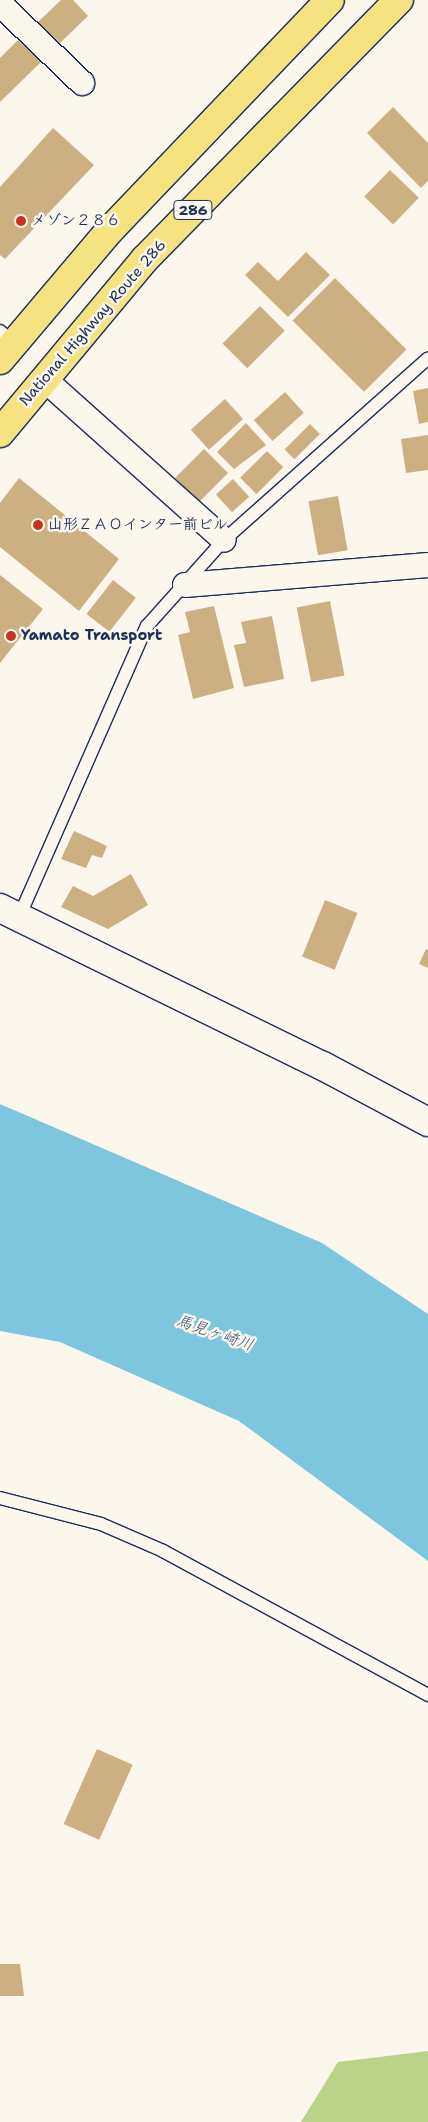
<!DOCTYPE html>
<meta charset="utf-8">
<style>
body{margin:0}
#map{position:relative;width:428px;height:2122px;overflow:hidden;background:#fbf7ec;font-family:"Shantell Sans","Klee One",sans-serif}
div>[style]{position:absolute}
.green>*{inset:0;background:#bbd289}
.water>*{inset:0;background:#7ec5de}
.building>*{inset:0;background:#ccb082;transform-origin:0 0}
.roads{filter:drop-shadow(1px 0 #1b2f5e) drop-shadow(-1px 0 #1b2f5e) drop-shadow(0 1px #1b2f5e) drop-shadow(0 -1px #1b2f5e)}
.service>*{height:12px;margin:-6px;padding:0 6px;transform-origin:6px;border-radius:6px;background:#fbf7ec}
.minor>*{height:24px;margin:-12px;padding:0 12px;transform-origin:12px;border-radius:12px;background:#fbf7ec}
.tertiary>*{height:28px;margin:-14px;padding:0 14px;transform-origin:14px;border-radius:14px;background:#fbf7ec}
.trunk>*{height:28px;margin:-14px;padding:0 14px;transform-origin:14px;border-radius:14px;background:#f5e382}
.dots>*{width:14px;height:14px;translate:-50% -50%;box-sizing:border-box;border:2px solid #fbf7ec;border-radius:50%}
span{translate:-50% -50%;white-space:nowrap;text-align:center;line-height:1.15;-webkit-text-stroke:5px #fbf7ec;paint-order:stroke}
.shield-label span{padding:1px 4px;background:#fbf7ec;border:1px solid;border-radius:4px;-webkit-text-stroke-width:0}
.shield-label{font-size:14px;color:#1b2f5e;font-weight:700}
.poi-label{font-size:15px;color:#1b2f5e;font-weight:700}
.left{translate:0 -50%;text-align:left}
.street-label{font-size:15px;color:#1b2f5e}
.water-label{font-size:16px;color:#34547e;font-style:italic}
</style>
<div id="map">
<div class="green">
<i style="clip-path:polygon(428px 2051px,428px 2122px,301px 2122px,338px 2062px)"></i>
</div>
<div class="water">
<i style="clip-path:polygon(0 1104px,322px 1243px,428px 1314px,428px 1561px,239px 1421px,60px 1342px,0 1331px)"></i>
</div>
<div class="building">
<i style="clip-path:polygon(61px 0,73px 0,88px 16px,60px 43px,38px 22px)"></i>
<i style="clip-path:polygon(18px 40px,41px 62px,0 102px,0 58px)"></i>
<i style="clip-path:polygon(393px 107px,428px 143px,428px 181px,421px 188px,367px 133px)"></i>
<i style="clip-path:polygon(53px 128px,94px 165px,5px 259px,0 255px,0 187px)"></i>
<i style="left:390px;top:170px;width:40px;height:37px;rotate:44deg"></i>
<i style="clip-path:polygon(306px 252px,330px 275px,288px 317px,245px 275px,258px 262px,278px 281px)"></i>
<i style="left:335px;top:278px;width:101px;height:60px;rotate:45deg"></i>
<i style="left:260px;top:306px;width:35px;height:53px;rotate:45deg"></i>
<i style="clip-path:polygon(428px 388px,428px 422px,419px 424px,413px 391px)"></i>
<i style="left:285px;top:392px;width:28px;height:42px;rotate:48deg"></i>
<i style="left:225px;top:399px;width:27px;height:46px;rotate:48deg"></i>
<i style="clip-path:polygon(246px 423px,266px 445px,234px 469px,217px 452px)"></i>
<i style="left:310px;top:424px;width:14px;height:36px;rotate:45deg"></i>
<i style="clip-path:polygon(428px 435px,428px 470px,406px 473px,401px 439px)"></i>
<i style="left:204px;top:449px;width:34px;height:41px;rotate:45deg"></i>
<i style="left:267px;top:451px;width:23px;height:38px;rotate:45deg"></i>
<i style="clip-path:polygon(19px 478px,119px 559px,79px 611px,0 547px,0 503px)"></i>
<i style="left:233px;top:479px;width:24px;height:23px;rotate:48deg"></i>
<i style="left:338px;top:496px;width:55px;height:30px;rotate:80deg"></i>
<i style="clip-path:polygon(0 575px,43px 609px,0 663px)"></i>
<i style="left:113px;top:580px;width:29px;height:43px;rotate:38deg"></i>
<i style="left:330px;top:601px;width:76px;height:34px;rotate:79deg"></i>
<i style="clip-path:polygon(214px 606px,234px 688px,193px 699px,178px 635px,190px 632px,185px 612px)"></i>
<i style="clip-path:polygon(272px 616px,284px 679px,244px 687px,234px 645px,246px 643px,241px 622px)"></i>
<i style="clip-path:polygon(74px 831px,107px 846px,102px 858px,92px 855px,86px 868px,61px 859px)"></i>
<i style="clip-path:polygon(131px 874px,148px 905px,108px 929px,61px 907px,73px 886px,93px 896px)"></i>
<i style="left:325px;top:900px;width:35px;height:61px;rotate:22deg"></i>
<i style="clip-path:polygon(426px 949px,428px 950px,428px 968px,419px 964px)"></i>
<i style="left:97px;top:1749px;width:39px;height:82px;rotate:24deg"></i>
<i style="clip-path:polygon(0 1964px,20px 1964px,24px 1996px,0 1996px)"></i>
</div>
<div class="roads">
<div class="service">
<i style="left:0;top:331px;width:18px;rotate:41deg"></i>
<i style="left:19px;top:917px;width:318px;rotate:-66.3deg"></i>
<i style="left:147px;top:626px;width:115px;rotate:-48.2deg"></i>
<i style="left:224px;top:540px;width:273px;rotate:-41.7deg"></i>
<i style="left:0;top:1498px;width:104px;rotate:14.4deg"></i>
<i style="left:101px;top:1524px;width:68px;rotate:23.5deg"></i>
<i style="left:163px;top:1551px;width:302px;rotate:28.5deg"></i>
</div>
<div class="minor">
<i style="left:0;top:4px;width:114px;rotate:43.9deg"></i>
<i style="left:44px;top:379px;width:241px;rotate:41.8deg"></i>
<i style="left:185px;top:585px;width:244px;rotate:-4.7deg"></i>
</div>
<div class="tertiary">
<i style="left:0;top:908px;width:360px;rotate:26.1deg"></i>
<i style="left:323px;top:1066px;width:119px;rotate:28.1deg"></i>
</div>
<div class="trunk">
<i style="left:0;top:360px;width:170px;rotate:-49.8deg"></i>
<i style="left:110px;top:230px;width:318px;rotate:-46.3deg"></i>
<i style="left:0;top:433px;width:226px;rotate:-50.2deg"></i>
<i style="left:145px;top:259px;width:363px;rotate:-45.6deg"></i>
</div>
</div>
<div class="dots">
<i style="left:21px;top:221px;background:#c8321e"></i>
<i style="left:38px;top:525px;background:#c8321e"></i>
<i style="left:11px;top:636px;background:#c8321e"></i>
</div>
<div class="shield-label">
<span style="left:193px;top:210px">286</span>
</div>
<div class="poi-label">
<span class="left" style="left:31px;top:221px">メゾン２８６</span>
<span class="left" style="left:48px;top:525px">山形ＺＡＯインター前ビル</span>
<span class="left" style="left:21px;top:636px">Yamato Transport</span>
</div>
<div class="street-label">
<span style="left:93px;top:323px;rotate:-49deg">National Highway Route 286</span>
</div>
<div class="water-label">
<span style="left:215px;top:1333px;rotate:19deg">馬見ヶ崎川</span>
</div>
</div>
